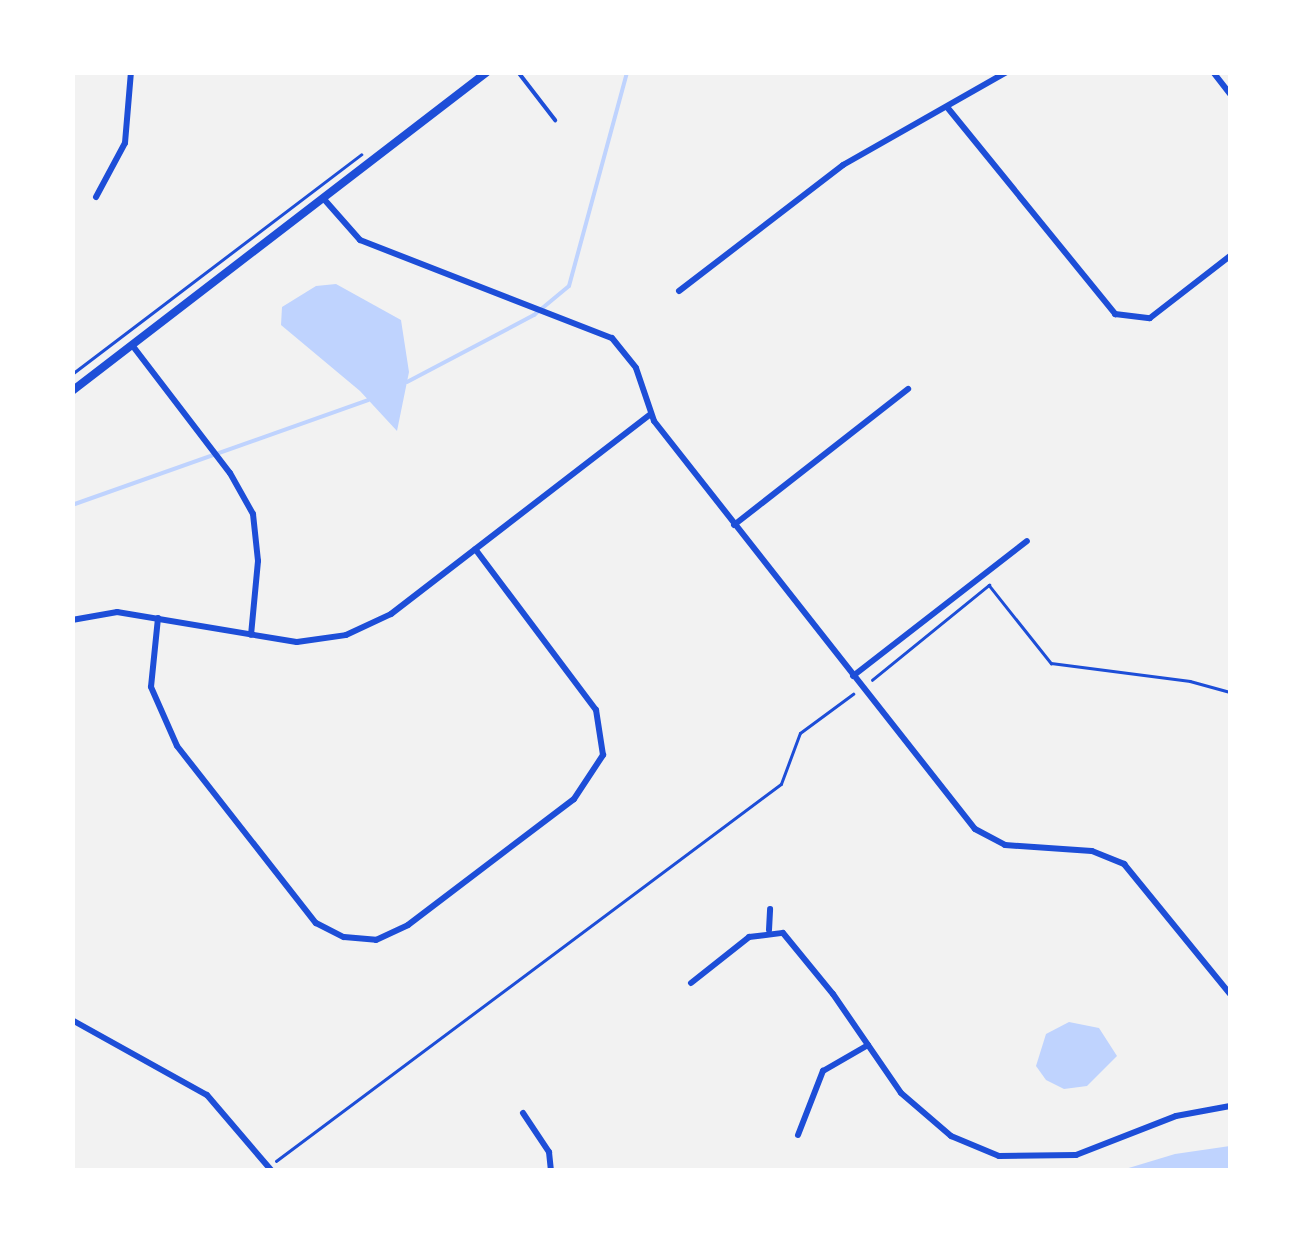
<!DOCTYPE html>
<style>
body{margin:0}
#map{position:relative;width:1303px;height:1243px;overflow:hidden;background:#f2f2f2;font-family:"IBM Plex Sans",sans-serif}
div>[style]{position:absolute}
.water>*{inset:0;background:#bfd3fe}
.stream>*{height:4px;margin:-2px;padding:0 2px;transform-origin:2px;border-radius:2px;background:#bfd3fe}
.path>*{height:2.5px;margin:-1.25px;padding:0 1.25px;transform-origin:1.25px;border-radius:1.25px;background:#1d4ed8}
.service>*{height:4px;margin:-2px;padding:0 2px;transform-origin:2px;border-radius:2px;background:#1d4ed8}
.minor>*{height:6px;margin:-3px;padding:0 3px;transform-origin:3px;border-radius:3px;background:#1d4ed8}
.tertiary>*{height:8px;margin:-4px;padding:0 4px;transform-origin:4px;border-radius:4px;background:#1d4ed8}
span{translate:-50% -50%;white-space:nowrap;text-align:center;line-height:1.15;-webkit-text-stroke:8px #fff;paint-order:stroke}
.frame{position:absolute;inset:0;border:75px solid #fff;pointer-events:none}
</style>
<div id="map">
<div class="water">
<i style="clip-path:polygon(336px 284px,401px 320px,409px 372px,397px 431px,360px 391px,281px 325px,282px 307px,316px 286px)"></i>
<i style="clip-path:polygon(1069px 1022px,1099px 1028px,1117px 1056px,1087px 1086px,1064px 1089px,1046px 1080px,1036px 1066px,1046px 1034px)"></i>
<i style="clip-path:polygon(1230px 1146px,1230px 1170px,1122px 1170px,1175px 1154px)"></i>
</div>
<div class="stream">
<i style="left:407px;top:382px;width:144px;rotate:-27.8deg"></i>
<i style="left:534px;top:315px;width:45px;rotate:-39.6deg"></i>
<i style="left:569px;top:286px;width:222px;rotate:-74.8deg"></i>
<i style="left:72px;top:505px;width:314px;rotate:-19.5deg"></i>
</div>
<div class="path">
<i style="left:72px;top:374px;width:363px;rotate:-37.2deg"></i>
<i style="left:872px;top:680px;width:151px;rotate:-39.1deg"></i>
<i style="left:989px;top:585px;width:100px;rotate:51.5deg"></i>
<i style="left:1051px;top:663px;width:140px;rotate:7.4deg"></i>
<i style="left:1190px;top:681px;width:41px;rotate:15.4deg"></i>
<i style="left:276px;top:1161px;width:630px;rotate:-36.74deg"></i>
<i style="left:781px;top:784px;width:54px;rotate:-69.6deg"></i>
<i style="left:800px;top:733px;width:66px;rotate:-36.3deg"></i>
</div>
<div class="service">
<i style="left:518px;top:72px;width:61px;rotate:52.4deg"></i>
</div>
<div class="minor">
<i style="left:1213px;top:72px;width:28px;rotate:52deg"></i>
<i style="left:947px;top:107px;width:267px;rotate:50.9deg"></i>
<i style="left:1115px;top:314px;width:35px;rotate:7deg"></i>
<i style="left:1150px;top:318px;width:101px;rotate:-37.8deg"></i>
<i style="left:96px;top:197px;width:61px;rotate:-61.8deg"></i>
<i style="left:125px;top:143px;width:71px;rotate:-85.2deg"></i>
<i style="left:323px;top:198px;width:56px;rotate:48.6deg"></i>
<i style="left:360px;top:240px;width:270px;rotate:21.3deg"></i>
<i style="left:612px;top:338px;width:38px;rotate:51deg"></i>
<i style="left:636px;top:368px;width:56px;rotate:71.2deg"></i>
<i style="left:654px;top:421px;width:519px;rotate:51.81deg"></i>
<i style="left:975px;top:829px;width:34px;rotate:28deg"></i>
<i style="left:1005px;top:845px;width:87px;rotate:3.9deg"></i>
<i style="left:1092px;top:851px;width:35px;rotate:22deg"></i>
<i style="left:1124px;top:864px;width:168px;rotate:50.8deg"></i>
<i style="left:679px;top:291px;width:207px;rotate:-37.5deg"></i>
<i style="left:843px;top:165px;width:189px;rotate:-29.6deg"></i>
<i style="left:132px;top:345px;width:161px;rotate:52.6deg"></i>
<i style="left:230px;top:473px;width:47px;rotate:60.7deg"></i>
<i style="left:253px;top:514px;width:47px;rotate:83.9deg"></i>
<i style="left:258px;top:561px;width:74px;rotate:95.4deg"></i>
<i style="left:734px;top:525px;width:221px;rotate:-38deg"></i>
<i style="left:158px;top:618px;width:69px;rotate:95.8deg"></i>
<i style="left:151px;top:687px;width:64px;rotate:66.2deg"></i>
<i style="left:177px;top:746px;width:225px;rotate:51.9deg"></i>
<i style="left:316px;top:923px;width:31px;rotate:27deg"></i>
<i style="left:344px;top:937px;width:32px;rotate:5deg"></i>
<i style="left:376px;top:940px;width:35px;rotate:-25deg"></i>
<i style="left:408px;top:925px;width:208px;rotate:-37.2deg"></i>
<i style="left:574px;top:799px;width:53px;rotate:-56.6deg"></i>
<i style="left:603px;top:755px;width:46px;rotate:-98.8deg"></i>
<i style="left:596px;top:710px;width:201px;rotate:-126.9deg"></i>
<i style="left:72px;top:620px;width:46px;rotate:-10.1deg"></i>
<i style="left:117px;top:612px;width:182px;rotate:9.5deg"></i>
<i style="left:297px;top:642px;width:49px;rotate:-8.1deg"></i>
<i style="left:346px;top:635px;width:50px;rotate:-25deg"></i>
<i style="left:391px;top:614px;width:328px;rotate:-37.6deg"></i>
<i style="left:853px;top:676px;width:220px;rotate:-37.8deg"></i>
<i style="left:769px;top:930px;width:21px;rotate:-87deg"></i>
<i style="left:691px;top:983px;width:74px;rotate:-38.4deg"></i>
<i style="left:749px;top:937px;width:34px;rotate:-7deg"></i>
<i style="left:783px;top:933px;width:79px;rotate:50.7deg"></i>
<i style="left:833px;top:994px;width:120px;rotate:55.5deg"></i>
<i style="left:901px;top:1093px;width:66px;rotate:40.7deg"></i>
<i style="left:951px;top:1136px;width:52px;rotate:22.6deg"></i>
<i style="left:999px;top:1156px;width:77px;rotate:-0.7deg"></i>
<i style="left:1076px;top:1155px;width:107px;rotate:-21.3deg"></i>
<i style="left:1176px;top:1116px;width:55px;rotate:-10.5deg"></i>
<i style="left:72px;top:1020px;width:154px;rotate:29.1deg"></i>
<i style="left:207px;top:1095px;width:99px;rotate:49.5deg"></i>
<i style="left:523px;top:1113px;width:47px;rotate:56.3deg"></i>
<i style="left:549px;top:1152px;width:18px;rotate:84deg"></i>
<i style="left:798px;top:1135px;width:69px;rotate:-68.7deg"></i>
<i style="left:823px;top:1071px;width:52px;rotate:-30deg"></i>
</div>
<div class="tertiary">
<i style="left:72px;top:391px;width:523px;rotate:-37.55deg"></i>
</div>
<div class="frame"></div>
</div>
